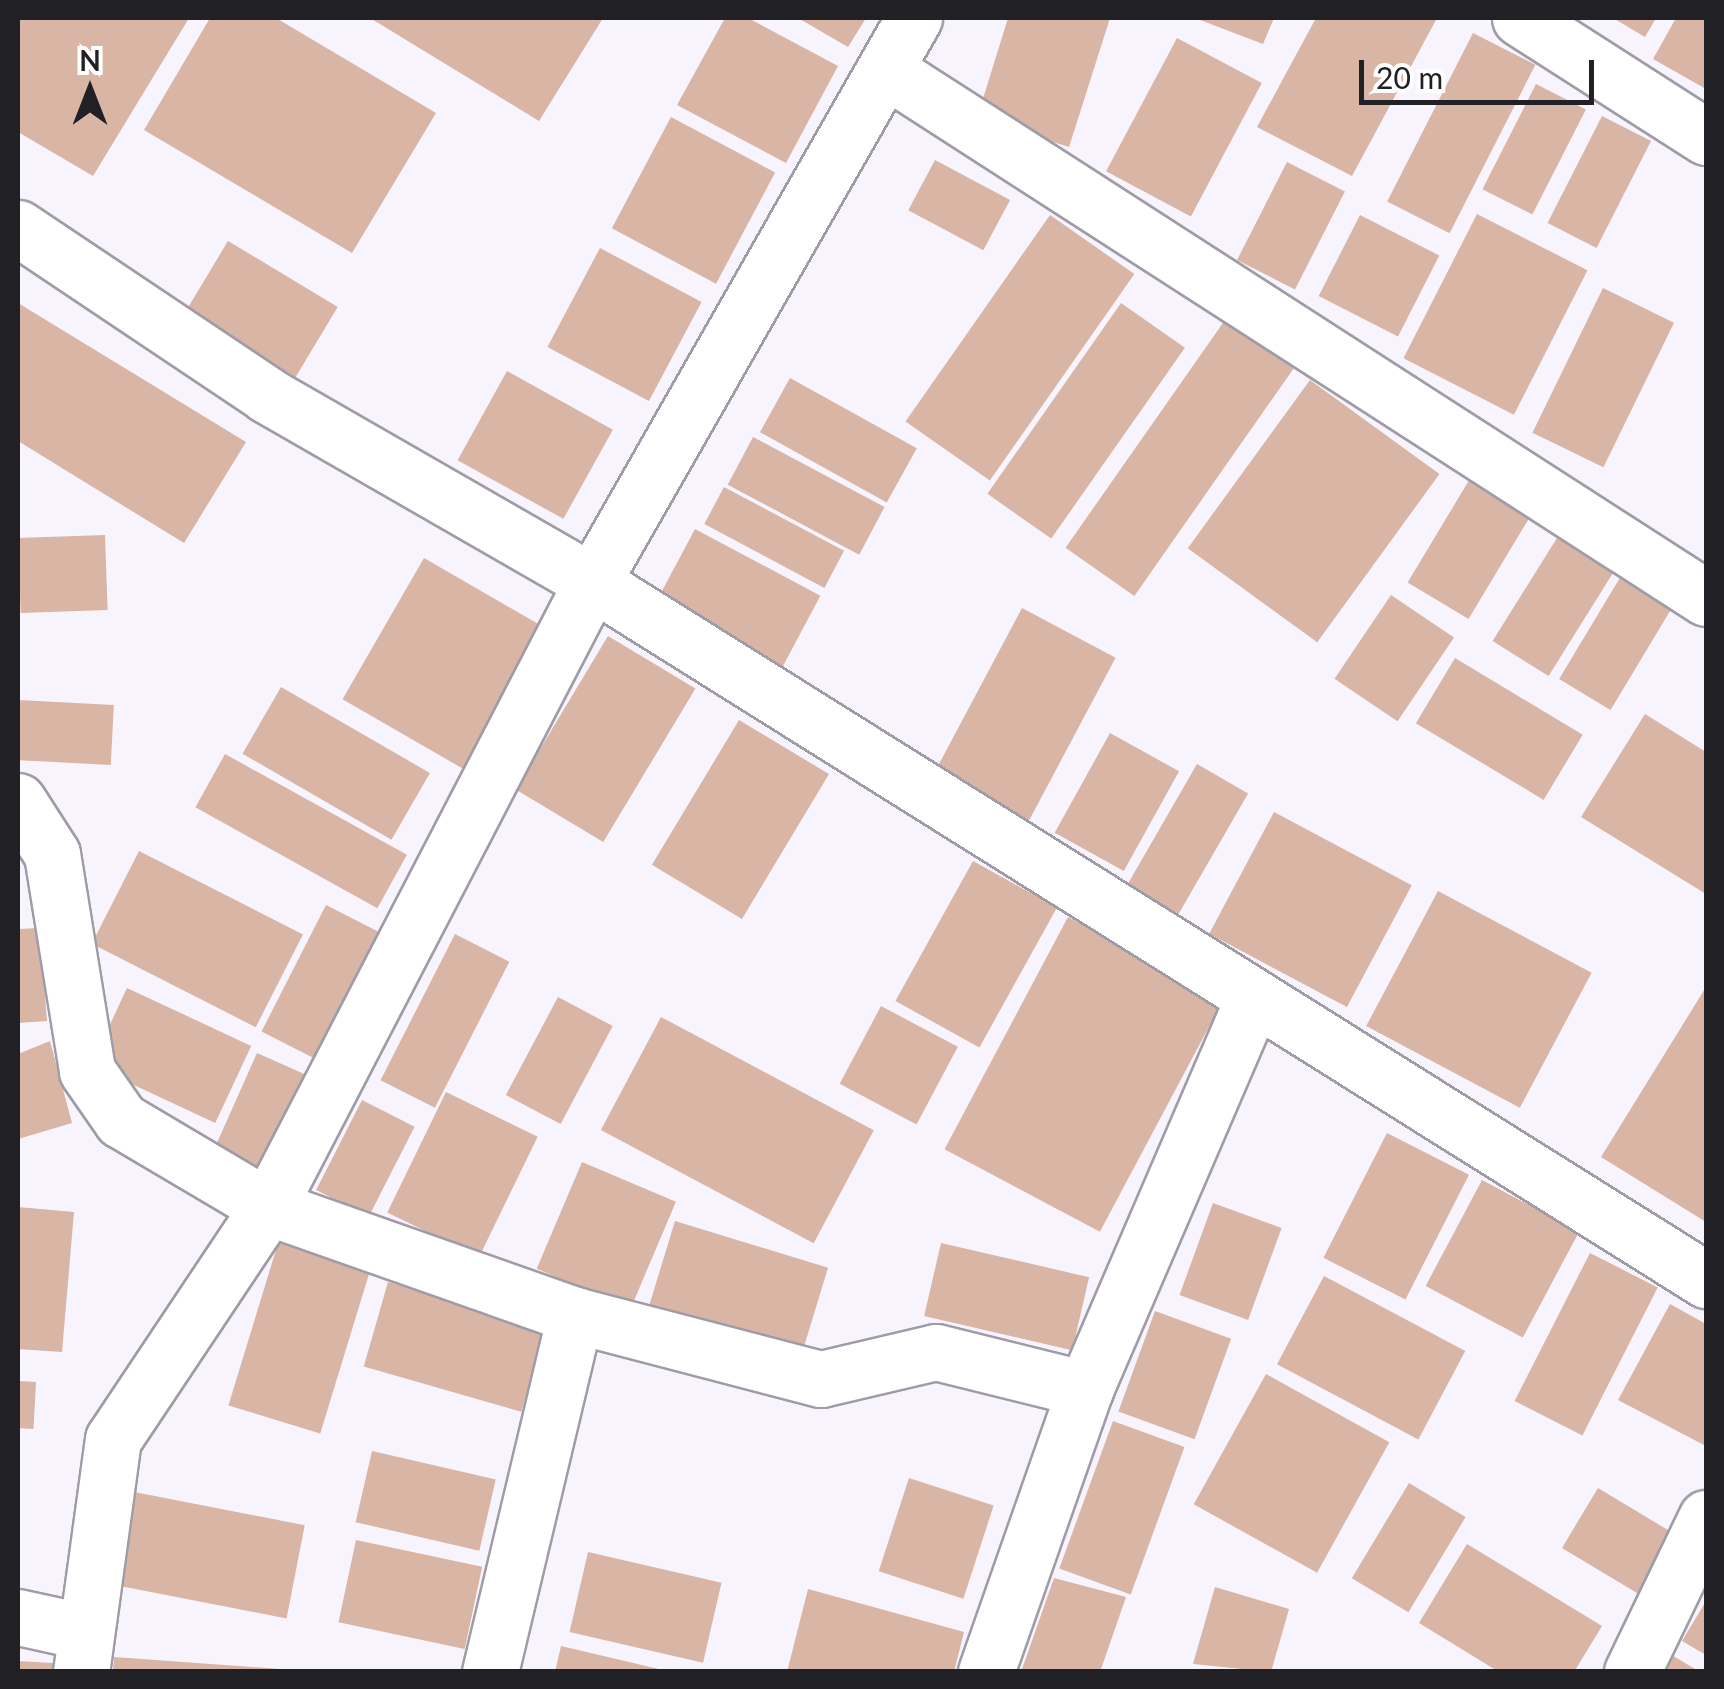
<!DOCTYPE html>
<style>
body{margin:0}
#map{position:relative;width:1724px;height:1689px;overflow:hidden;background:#f7f4fd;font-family:Lato,sans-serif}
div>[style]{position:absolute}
.building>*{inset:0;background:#d8b5a4;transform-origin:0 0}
.roads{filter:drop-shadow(2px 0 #9f9ca7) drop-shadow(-2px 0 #9f9ca7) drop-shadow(0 2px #9f9ca7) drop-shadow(0 -2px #9f9ca7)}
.street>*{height:55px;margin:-27.5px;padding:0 27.5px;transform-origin:27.5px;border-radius:27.5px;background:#fff}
span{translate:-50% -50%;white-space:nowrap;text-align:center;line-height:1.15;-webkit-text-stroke:9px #fff;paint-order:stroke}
.frame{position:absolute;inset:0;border:20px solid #212024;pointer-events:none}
.north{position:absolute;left:40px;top:40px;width:100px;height:100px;-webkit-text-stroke:8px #fff;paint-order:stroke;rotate:0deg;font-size:28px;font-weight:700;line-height:40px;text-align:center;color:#212024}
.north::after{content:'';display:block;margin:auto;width:35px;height:45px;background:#212024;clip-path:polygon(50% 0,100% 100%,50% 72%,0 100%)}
.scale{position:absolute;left:1359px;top:60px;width:235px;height:45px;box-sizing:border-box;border:5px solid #212024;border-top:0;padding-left:12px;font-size:30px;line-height:35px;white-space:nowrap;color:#212024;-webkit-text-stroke:8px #fff;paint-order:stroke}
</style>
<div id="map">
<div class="building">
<i style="clip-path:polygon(18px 18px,189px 18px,93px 176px,18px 132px)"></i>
<i style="clip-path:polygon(210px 18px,276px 18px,436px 113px,352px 253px,144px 130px)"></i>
<i style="clip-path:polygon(370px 18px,603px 18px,539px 121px)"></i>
<i style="clip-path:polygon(725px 18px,748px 18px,838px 66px,786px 163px,677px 105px)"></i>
<i style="clip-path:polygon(798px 18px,866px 18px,848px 47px)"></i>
<i style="clip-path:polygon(1008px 18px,1110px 18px,1069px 147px,977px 118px)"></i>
<i style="clip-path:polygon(1195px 18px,1274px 18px,1263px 44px)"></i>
<i style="clip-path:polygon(1316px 18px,1437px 18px,1352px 176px,1257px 127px)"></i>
<i style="clip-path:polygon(1613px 18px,1656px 18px,1645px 37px)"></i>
<i style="clip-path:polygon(1676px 18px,1706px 18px,1706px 89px,1653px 59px)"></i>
<i style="left:1473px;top:33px;width:70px;height:189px;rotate:27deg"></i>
<i style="left:1177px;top:38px;width:96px;height:151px;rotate:28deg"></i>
<i style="left:1536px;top:84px;width:56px;height:118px;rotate:27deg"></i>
<i style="left:1602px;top:116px;width:55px;height:120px;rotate:27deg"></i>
<i style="left:671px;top:117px;width:118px;height:126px;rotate:28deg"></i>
<i style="left:935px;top:160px;width:85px;height:57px;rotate:28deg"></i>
<i style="left:1287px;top:162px;width:65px;height:110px;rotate:27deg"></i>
<i style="left:1477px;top:214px;width:124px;height:162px;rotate:27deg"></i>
<i style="left:1050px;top:215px;width:103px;height:252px;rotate:35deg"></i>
<i style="left:1360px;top:215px;width:89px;height:91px;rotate:27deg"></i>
<i style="left:228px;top:241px;width:128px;height:82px;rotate:31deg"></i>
<i style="left:600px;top:248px;width:115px;height:112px;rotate:28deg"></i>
<i style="left:1603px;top:288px;width:79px;height:161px;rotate:26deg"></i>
<i style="clip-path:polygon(18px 303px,246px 442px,184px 543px,18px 441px)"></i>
<i style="left:1121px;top:303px;width:78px;height:233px;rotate:35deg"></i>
<i style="left:1225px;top:320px;width:84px;height:278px;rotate:35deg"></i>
<i style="left:507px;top:371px;width:121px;height:102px;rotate:29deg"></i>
<i style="left:790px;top:378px;width:145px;height:62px;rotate:29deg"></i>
<i style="left:1310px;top:380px;width:160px;height:208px;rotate:36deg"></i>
<i style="left:753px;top:437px;width:149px;height:54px;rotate:28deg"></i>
<i style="left:1471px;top:477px;width:71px;height:123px;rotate:31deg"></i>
<i style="left:724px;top:487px;width:136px;height:42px;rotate:28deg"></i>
<i style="left:695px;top:529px;width:142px;height:100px;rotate:28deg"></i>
<i style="left:1562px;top:530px;width:66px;height:131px;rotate:32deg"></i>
<i style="left:105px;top:535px;width:75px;height:87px;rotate:88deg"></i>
<i style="left:424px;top:558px;width:146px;height:163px;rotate:30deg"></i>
<i style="left:1624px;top:571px;width:60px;height:126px;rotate:31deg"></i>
<i style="left:1391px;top:595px;width:76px;height:101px;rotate:34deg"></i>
<i style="left:1022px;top:608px;width:106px;height:186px;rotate:28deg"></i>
<i style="left:608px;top:636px;width:102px;height:179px;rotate:31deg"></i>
<i style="left:1455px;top:658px;width:149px;height:76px;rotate:31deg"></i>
<i style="left:281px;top:687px;width:172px;height:77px;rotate:30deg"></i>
<i style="left:18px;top:700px;width:96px;height:60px;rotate:3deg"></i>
<i style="clip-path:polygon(1645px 714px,1706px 752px,1706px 894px,1581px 817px)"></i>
<i style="left:739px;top:720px;width:105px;height:169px;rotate:31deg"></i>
<i style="left:1110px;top:733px;width:79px;height:114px;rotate:29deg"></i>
<i style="left:225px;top:754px;width:208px;height:61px;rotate:29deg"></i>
<i style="left:1197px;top:764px;width:59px;height:144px;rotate:30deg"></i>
<i style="left:1274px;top:812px;width:156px;height:138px;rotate:28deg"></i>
<i style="left:139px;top:851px;width:184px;height:104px;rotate:27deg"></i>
<i style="left:973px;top:861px;width:96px;height:160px;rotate:29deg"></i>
<i style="left:1438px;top:891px;width:174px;height:153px;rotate:28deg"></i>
<i style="left:326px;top:905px;width:76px;height:142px;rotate:27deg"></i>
<i style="left:1068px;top:917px;width:176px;height:263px;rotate:28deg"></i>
<i style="clip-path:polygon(40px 928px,47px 1021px,18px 1023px,18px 929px)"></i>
<i style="left:455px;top:934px;width:61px;height:164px;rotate:27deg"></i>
<i style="clip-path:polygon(1706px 987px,1706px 1222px,1601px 1157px)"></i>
<i style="left:127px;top:988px;width:137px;height:85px;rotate:25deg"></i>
<i style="left:558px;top:997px;width:62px;height:111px;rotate:28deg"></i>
<i style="left:881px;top:1006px;width:87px;height:88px;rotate:28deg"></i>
<i style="left:661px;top:1017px;width:241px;height:128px;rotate:28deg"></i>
<i style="clip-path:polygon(50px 1041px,72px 1123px,18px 1139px,18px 1054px)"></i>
<i style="left:257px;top:1053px;width:61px;height:116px;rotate:24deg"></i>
<i style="left:446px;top:1092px;width:102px;height:134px;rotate:26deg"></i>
<i style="left:362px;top:1100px;width:59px;height:101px;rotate:27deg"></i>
<i style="left:1387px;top:1133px;width:92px;height:140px;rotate:27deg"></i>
<i style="left:582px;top:1162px;width:102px;height:116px;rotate:23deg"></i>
<i style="left:1482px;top:1180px;width:110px;height:120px;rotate:28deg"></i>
<i style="left:1213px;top:1203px;width:73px;height:98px;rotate:20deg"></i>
<i style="clip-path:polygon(18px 1207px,74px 1212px,62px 1352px,18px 1349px)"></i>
<i style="left:675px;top:1221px;width:160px;height:89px;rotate:17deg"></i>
<i style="left:279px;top:1240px;width:96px;height:173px;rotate:17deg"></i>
<i style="left:941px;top:1243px;width:152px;height:75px;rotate:13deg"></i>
<i style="left:1590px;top:1253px;width:76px;height:166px;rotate:27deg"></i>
<i style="left:1324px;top:1276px;width:160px;height:100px;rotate:28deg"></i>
<i style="left:388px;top:1282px;width:164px;height:88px;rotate:16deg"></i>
<i style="clip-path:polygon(1670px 1304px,1706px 1324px,1706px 1446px,1618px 1400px)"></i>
<i style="left:1155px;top:1311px;width:81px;height:107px;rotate:20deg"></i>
<i style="left:1266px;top:1374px;width:141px;height:149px;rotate:29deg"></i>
<i style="left:18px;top:1381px;width:18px;height:47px;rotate:3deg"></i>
<i style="left:1113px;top:1421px;width:76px;height:157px;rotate:20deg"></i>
<i style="left:372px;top:1451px;width:127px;height:73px;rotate:13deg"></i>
<i style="left:909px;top:1478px;width:89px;height:98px;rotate:18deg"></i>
<i style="left:1409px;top:1483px;width:66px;height:111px;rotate:31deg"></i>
<i style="left:1598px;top:1488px;width:90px;height:70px;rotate:31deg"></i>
<i style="left:129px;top:1491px;width:179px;height:95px;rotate:11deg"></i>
<i style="left:356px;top:1540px;width:129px;height:84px;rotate:12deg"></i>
<i style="clip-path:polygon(1467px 1544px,1602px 1626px,1574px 1672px,1499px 1672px,1419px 1623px)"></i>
<i style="left:588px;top:1552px;width:137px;height:82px;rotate:13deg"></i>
<i style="clip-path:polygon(1054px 1578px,1126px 1597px,1100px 1672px,1021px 1672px)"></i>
<i style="clip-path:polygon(1215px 1587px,1289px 1609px,1271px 1672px,1193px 1664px)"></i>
<i style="clip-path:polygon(808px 1589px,964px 1632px,954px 1672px,787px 1672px)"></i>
<i style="clip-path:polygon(1706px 1601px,1706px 1655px,1682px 1641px)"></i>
<i style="clip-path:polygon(561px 1646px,663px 1670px,663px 1672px,555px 1672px)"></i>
<i style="clip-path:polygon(1670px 1654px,1700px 1672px,1660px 1672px)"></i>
<i style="clip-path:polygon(114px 1657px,280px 1669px,280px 1672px,113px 1672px)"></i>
<i style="clip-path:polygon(18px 1661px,53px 1663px,53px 1672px,18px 1672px)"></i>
</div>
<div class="roads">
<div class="street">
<i style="left:914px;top:18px;width:649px;rotate:119.72deg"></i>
<i style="left:592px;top:582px;width:704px;rotate:117.4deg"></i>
<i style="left:268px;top:1207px;width:325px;rotate:19.4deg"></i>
<i style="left:575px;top:1315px;width:254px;rotate:14.6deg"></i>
<i style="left:821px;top:1379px;width:118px;rotate:-13.2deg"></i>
<i style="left:936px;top:1352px;width:154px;rotate:13.9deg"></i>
<i style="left:1520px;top:18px;width:221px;rotate:32.6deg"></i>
<i style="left:886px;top:70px;width:975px;rotate:32.78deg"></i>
<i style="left:18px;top:228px;width:300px;rotate:33.8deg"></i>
<i style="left:267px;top:395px;width:375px;rotate:29.9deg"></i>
<i style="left:592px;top:582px;width:1315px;rotate:32.07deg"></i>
<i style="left:18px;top:801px;width:63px;rotate:57.3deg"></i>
<i style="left:52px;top:854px;width:220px;rotate:80.8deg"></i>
<i style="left:87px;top:1071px;width:60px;rotate:55.2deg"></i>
<i style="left:121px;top:1120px;width:171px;rotate:30.6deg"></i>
<i style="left:268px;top:1207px;width:279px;rotate:123.7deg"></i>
<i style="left:113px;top:1439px;width:235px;rotate:97.8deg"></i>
<i style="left:18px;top:1617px;width:66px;rotate:12.3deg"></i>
<i style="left:490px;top:1672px;width:367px;rotate:-76.6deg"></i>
<i style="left:986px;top:1672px;width:300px;rotate:-70.7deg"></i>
<i style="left:1085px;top:1389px;width:420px;rotate:-66.7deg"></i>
<i style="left:1632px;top:1672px;width:171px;rotate:-64.3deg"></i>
</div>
</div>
<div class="frame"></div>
<div class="north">N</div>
<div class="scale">20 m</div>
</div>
